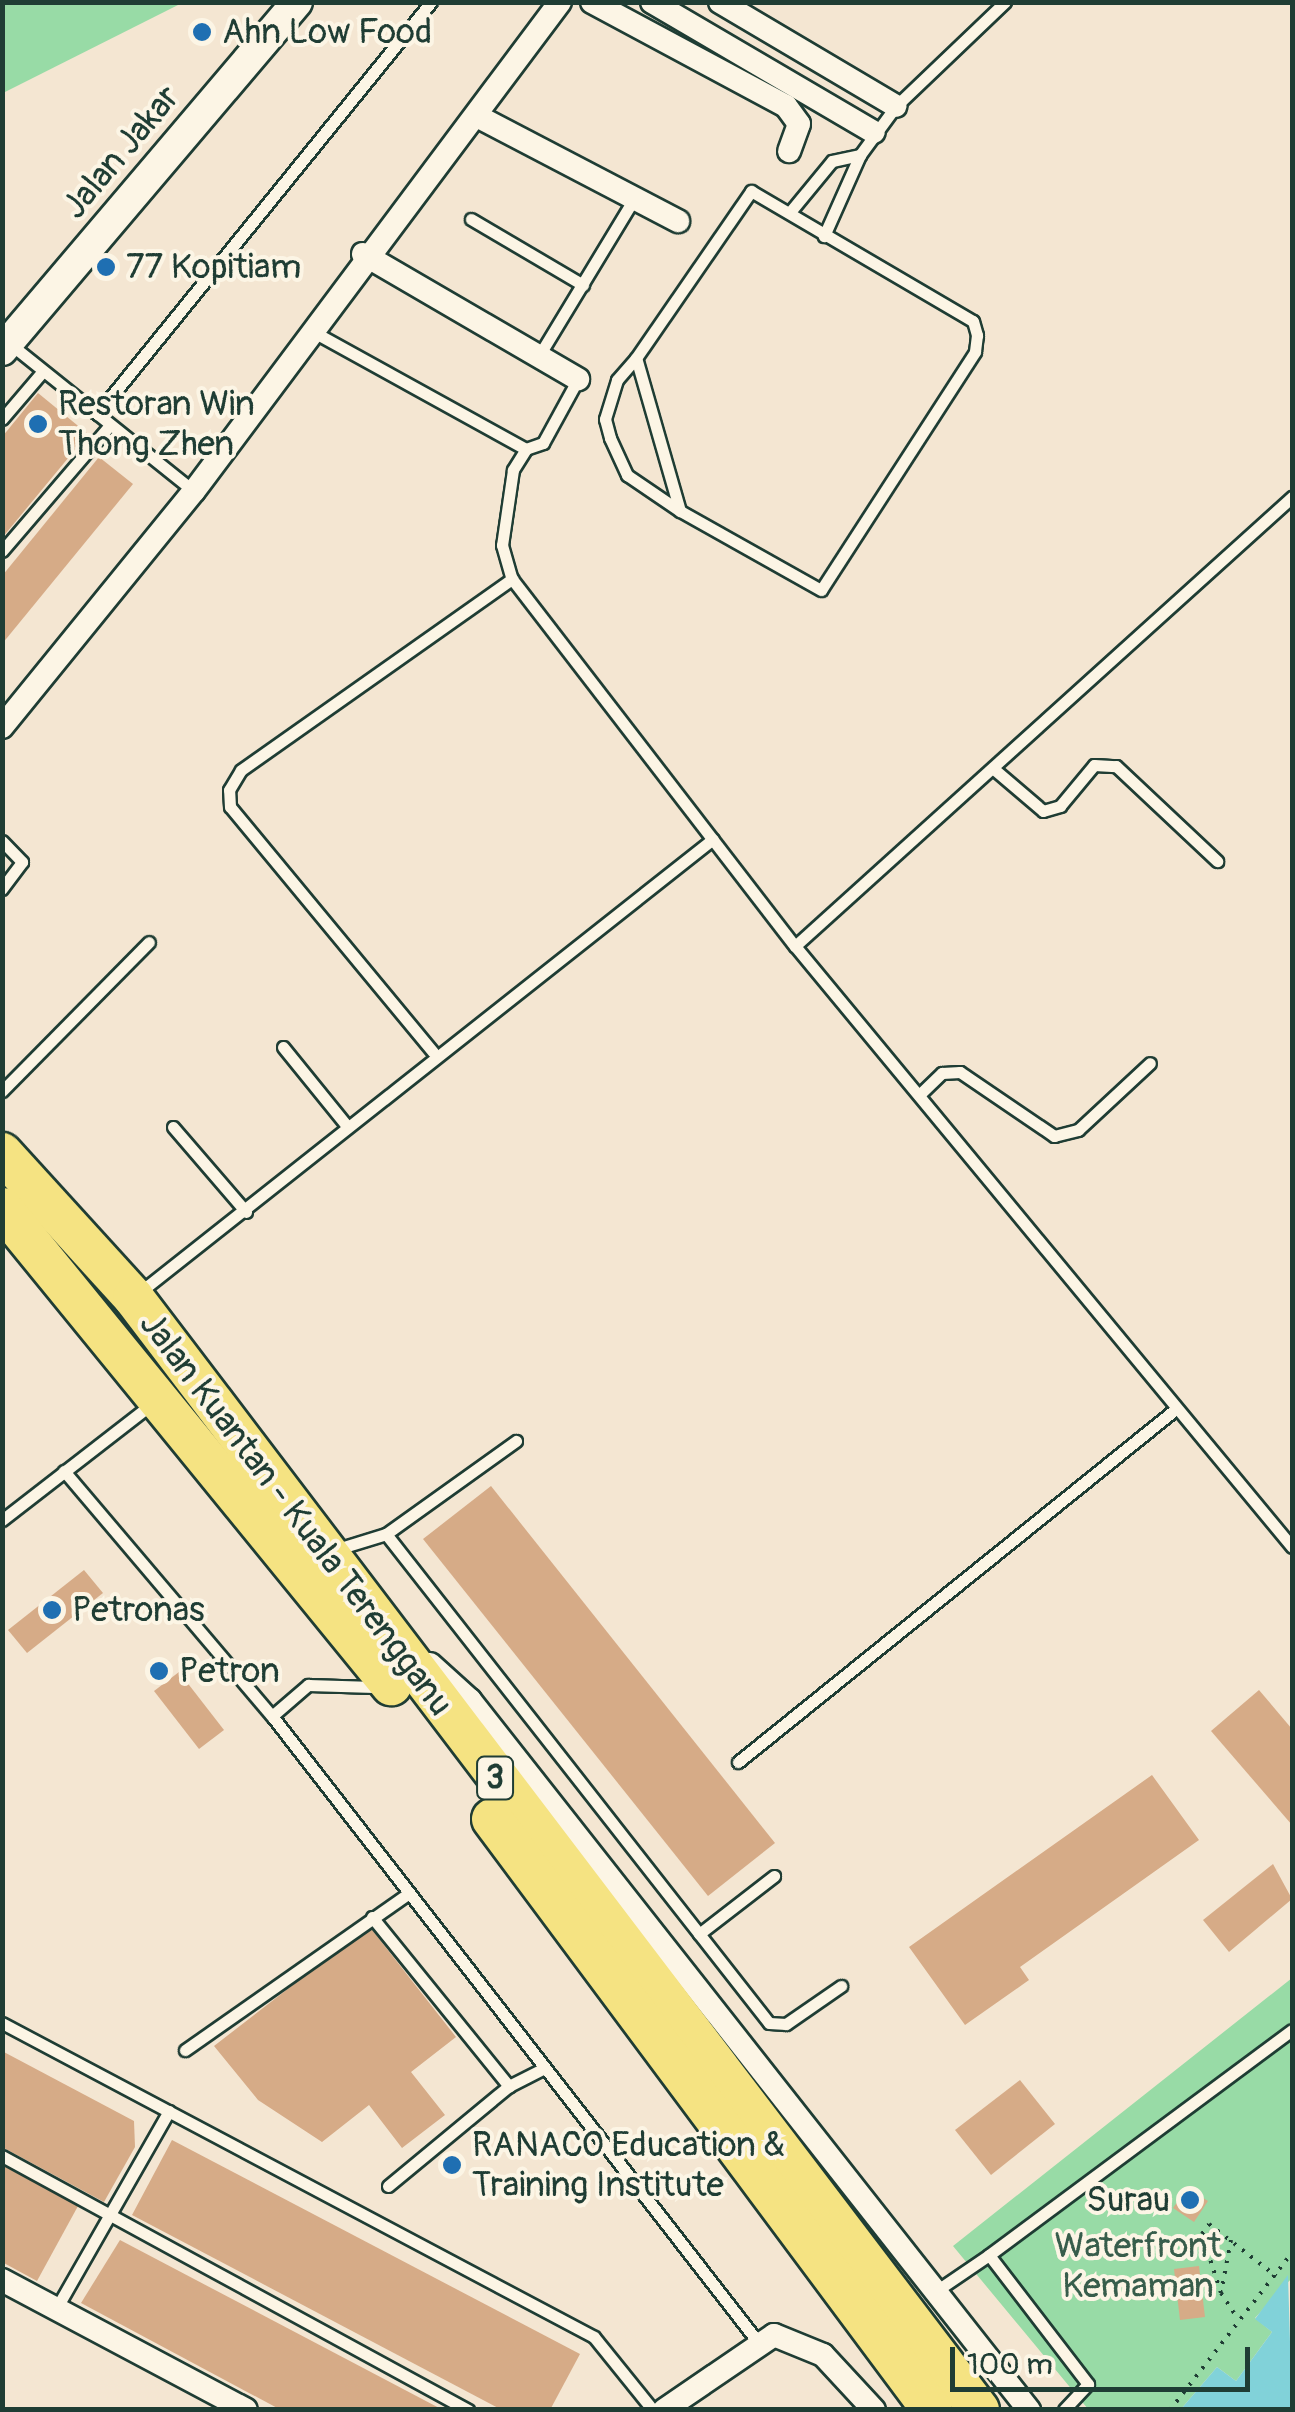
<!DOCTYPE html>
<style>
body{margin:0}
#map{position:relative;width:1295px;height:2412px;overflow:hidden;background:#f4e6d2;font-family:Pangolin,sans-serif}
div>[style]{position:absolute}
.green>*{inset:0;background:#98dba6}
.water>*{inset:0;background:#81d2d9}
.building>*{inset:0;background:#d6ab87}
.path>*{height:4px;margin-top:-2px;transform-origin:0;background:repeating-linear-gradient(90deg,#1f3d34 0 2.5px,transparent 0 10.5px)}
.roads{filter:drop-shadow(2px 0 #1f3d34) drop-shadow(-2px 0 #1f3d34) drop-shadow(0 2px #1f3d34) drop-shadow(0 -2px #1f3d34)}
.lane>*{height:11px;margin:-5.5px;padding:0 5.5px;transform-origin:5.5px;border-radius:5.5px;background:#fcf5e5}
.street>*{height:22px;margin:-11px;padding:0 11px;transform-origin:11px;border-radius:11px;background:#fcf5e5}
.secondary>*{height:30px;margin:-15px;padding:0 15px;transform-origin:15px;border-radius:15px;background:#fcf5e5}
.highway>*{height:40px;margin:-20px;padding:0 20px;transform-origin:20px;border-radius:20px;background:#f5e382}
.dots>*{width:28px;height:28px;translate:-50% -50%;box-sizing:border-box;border:5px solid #fcf5e5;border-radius:50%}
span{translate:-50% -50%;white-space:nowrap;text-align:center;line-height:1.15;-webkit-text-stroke:8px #fcf5e5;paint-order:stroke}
.shield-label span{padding:2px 8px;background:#fcf5e5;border:2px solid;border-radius:8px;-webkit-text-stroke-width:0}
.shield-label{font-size:32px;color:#1f3d34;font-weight:700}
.poi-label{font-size:35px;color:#1f3d34}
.left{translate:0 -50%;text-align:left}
.right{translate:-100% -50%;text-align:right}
.street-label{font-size:35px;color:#1f3d34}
.park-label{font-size:35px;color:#375d4b}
.frame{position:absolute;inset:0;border:5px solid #1f3d34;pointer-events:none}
.scale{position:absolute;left:950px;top:2347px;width:300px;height:45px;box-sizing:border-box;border:5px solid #1f3d34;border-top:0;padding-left:12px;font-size:30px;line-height:35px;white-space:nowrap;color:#1f3d34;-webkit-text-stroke:8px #fcf5e5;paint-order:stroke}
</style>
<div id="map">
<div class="green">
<div style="clip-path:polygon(3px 2px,182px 2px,182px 3px,3px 93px)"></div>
<div style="clip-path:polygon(1292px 1978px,1292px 2278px,1255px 2318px,1272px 2332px,1236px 2381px,1217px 2367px,1181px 2409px,1088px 2409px,953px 2246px)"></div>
</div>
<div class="water">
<div style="clip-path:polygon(1288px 2275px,1292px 2409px,1181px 2409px,1217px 2367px,1236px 2381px,1272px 2332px,1255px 2319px)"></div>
</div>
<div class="building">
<div style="clip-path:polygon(38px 393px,88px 434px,2px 538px,2px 437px)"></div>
<div style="clip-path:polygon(99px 457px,133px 484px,2px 644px,2px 576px)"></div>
<div style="clip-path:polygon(491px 1486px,775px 1843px,708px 1896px,423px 1539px)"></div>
<div style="clip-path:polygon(84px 1570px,103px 1593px,27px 1653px,8px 1630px)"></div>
<div style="clip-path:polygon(179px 1672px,224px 1730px,199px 1749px,154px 1691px)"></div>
<div style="clip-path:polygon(1259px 1690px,1292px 1729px,1292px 1825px,1211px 1731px)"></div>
<div style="clip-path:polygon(1152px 1775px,1199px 1840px,1020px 1967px,1029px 1980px,965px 2025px,909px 1947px)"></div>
<div style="clip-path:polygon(1273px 1864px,1292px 1899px,1229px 1952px,1203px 1920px)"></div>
<div style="clip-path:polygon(369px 1926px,456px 2037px,411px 2072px,445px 2115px,402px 2148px,369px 2105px,322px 2142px,258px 2100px,214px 2046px)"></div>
<div style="clip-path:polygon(2px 2051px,134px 2121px,135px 2147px,104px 2202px,2px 2147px)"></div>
<div style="clip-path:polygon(1020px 2080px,1055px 2124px,991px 2175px,955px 2130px)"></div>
<div style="clip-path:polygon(172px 2140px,580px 2354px,550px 2410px,502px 2410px,132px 2215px)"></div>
<div style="clip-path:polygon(2px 2165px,78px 2206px,37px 2281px,2px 2262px)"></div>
<div style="clip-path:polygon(1187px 2188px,1208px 2201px,1194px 2222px,1173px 2208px)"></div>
<div style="clip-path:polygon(120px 2240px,443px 2410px,281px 2410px,81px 2303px)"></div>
<div style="clip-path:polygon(1199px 2266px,1205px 2317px,1180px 2320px,1174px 2269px)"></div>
</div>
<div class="path">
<div style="left:1231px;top:2240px;width:54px;rotate:100.7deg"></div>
<div style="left:1221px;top:2293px;width:31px;rotate:57deg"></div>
<div style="left:1221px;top:2293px;width:62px;rotate:-107.9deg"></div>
<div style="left:1202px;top:2234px;width:12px;rotate:-55deg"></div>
<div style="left:1209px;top:2224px;width:85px;rotate:37.8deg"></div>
<div style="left:1170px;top:2410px;width:199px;rotate:-52.2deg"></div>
</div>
<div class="roads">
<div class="lane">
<div style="left:860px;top:155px;width:61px;rotate:-53.7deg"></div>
<div style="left:896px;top:106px;width:151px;rotate:-43.7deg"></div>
<div style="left:751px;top:191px;width:257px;rotate:30.4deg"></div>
<div style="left:973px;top:321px;width:15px;rotate:74deg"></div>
<div style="left:977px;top:335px;width:17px;rotate:97deg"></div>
<div style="left:975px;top:352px;width:283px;rotate:122.9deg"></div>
<div style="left:821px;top:590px;width:162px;rotate:-150.7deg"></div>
<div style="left:680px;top:511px;width:159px;rotate:-106deg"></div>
<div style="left:636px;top:358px;width:203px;rotate:-55.4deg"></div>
<div style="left:790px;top:212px;width:66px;rotate:-50.5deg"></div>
<div style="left:832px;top:161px;width:29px;rotate:-12deg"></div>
<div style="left:860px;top:155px;width:89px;rotate:114deg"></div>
<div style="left:471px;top:219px;width:130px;rotate:30.5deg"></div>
<div style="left:312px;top:331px;width:244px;rotate:28.9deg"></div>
<div style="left:9px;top:343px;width:237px;rotate:38.7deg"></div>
<div style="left:540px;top:354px;width:184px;rotate:-58.8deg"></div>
<div style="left:636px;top:358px;width:29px;rotate:131deg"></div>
<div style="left:617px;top:380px;width:41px;rotate:107.1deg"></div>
<div style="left:605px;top:419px;width:20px;rotate:75deg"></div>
<div style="left:610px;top:438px;width:41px;rotate:65.3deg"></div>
<div style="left:627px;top:475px;width:64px;rotate:34.2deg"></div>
<div style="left:578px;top:379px;width:73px;rotate:118.7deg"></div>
<div style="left:543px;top:443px;width:18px;rotate:161deg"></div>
<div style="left:526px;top:449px;width:25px;rotate:122deg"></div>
<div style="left:513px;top:470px;width:76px;rotate:98.3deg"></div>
<div style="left:502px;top:545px;width:35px;rotate:74deg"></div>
<div style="left:512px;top:579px;width:463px;rotate:52.4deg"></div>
<div style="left:795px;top:946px;width:780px;rotate:50.41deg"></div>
<div style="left:97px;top:414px;width:530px;rotate:-50.97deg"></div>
<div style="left:2px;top:419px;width:63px;rotate:-49.5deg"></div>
<div style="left:2px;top:551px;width:166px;rotate:-49.4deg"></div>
<div style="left:995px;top:770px;width:63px;rotate:40.5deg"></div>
<div style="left:1043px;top:811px;width:18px;rotate:-16deg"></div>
<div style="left:1060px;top:806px;width:53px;rotate:-50.3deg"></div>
<div style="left:1094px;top:765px;width:22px;rotate:3deg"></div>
<div style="left:1116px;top:766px;width:139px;rotate:43.2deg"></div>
<div style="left:2px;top:841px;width:29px;rotate:46deg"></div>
<div style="left:22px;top:862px;width:34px;rotate:127deg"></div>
<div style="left:795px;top:946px;width:670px;rotate:-42.1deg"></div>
<div style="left:283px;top:1047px;width:102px;rotate:51deg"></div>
<div style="left:433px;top:1052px;width:318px;rotate:-129.6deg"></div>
<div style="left:230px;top:807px;width:17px;rotate:-93deg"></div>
<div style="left:229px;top:790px;width:23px;rotate:-59deg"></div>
<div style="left:241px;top:770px;width:332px;rotate:-35.2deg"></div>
<div style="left:2px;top:1091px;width:209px;rotate:-45.4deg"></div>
<div style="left:919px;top:1095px;width:32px;rotate:-44deg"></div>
<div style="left:942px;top:1073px;width:18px;rotate:-3deg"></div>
<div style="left:960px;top:1072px;width:114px;rotate:34.2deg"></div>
<div style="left:1054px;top:1136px;width:25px;rotate:-14deg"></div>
<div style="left:1078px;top:1130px;width:98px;rotate:-42.9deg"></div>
<div style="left:173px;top:1127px;width:112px;rotate:49.3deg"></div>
<div style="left:140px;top:1292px;width:730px;rotate:-38.33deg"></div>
<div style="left:64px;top:1471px;width:321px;rotate:49.7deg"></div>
<div style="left:272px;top:1716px;width:793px;rotate:52.18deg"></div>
<div style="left:2px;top:1520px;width:191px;rotate:-37.8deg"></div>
<div style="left:386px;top:1534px;width:160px;rotate:-35.6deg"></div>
<div style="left:334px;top:1550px;width:54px;rotate:-17.1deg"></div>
<div style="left:386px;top:1534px;width:621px;rotate:51.93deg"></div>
<div style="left:769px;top:2023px;width:17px;rotate:3deg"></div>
<div style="left:786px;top:2024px;width:67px;rotate:-34.6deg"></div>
<div style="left:272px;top:1716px;width:48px;rotate:-40.7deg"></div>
<div style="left:308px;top:1685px;width:66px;rotate:1.7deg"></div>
<div style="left:738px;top:1762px;width:558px;rotate:-38.88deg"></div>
<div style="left:372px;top:1917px;width:218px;rotate:51deg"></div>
<div style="left:509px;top:2086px;width:39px;rotate:-27deg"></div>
<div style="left:699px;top:1934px;width:95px;rotate:-37.7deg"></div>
<div style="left:2px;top:2023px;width:670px;rotate:27.94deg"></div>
<div style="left:594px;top:2337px;width:94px;rotate:51.1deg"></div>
<div style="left:185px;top:2050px;width:272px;rotate:-35deg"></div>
<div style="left:2px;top:2156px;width:531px;rotate:28.59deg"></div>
<div style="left:388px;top:2186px;width:157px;rotate:-39.6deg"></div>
<div style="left:989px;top:2255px;width:377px;rotate:-36.6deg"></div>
<div style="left:939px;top:2289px;width:60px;rotate:-34.2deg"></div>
<div style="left:989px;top:2255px;width:163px;rotate:52.5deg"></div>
<div style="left:1088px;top:2384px;width:35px;rotate:133deg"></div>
<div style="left:56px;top:2309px;width:228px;rotate:-60.3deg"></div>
</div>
<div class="street">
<div style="left:592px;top:2px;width:220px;rotate:28.2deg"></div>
<div style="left:786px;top:106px;width:22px;rotate:54deg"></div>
<div style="left:799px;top:124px;width:29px;rotate:110deg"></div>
<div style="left:652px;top:2px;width:257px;rotate:30.4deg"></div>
<div style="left:720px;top:2px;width:204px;rotate:30.6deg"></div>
<div style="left:477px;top:116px;width:227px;rotate:27.6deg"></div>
<div style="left:363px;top:254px;width:249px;rotate:30.2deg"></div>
<div style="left:2px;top:727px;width:304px;rotate:-50.9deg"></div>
<div style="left:194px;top:491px;width:611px;rotate:-53.19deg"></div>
<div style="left:430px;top:1664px;width:54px;rotate:42deg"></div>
<div style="left:470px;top:1700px;width:904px;rotate:51.79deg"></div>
<div style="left:2px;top:2280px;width:276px;rotate:28deg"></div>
<div style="left:664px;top:2410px;width:133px;rotate:-34.3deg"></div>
<div style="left:774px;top:2335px;width:53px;rotate:22.2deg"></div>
<div style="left:823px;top:2355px;width:75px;rotate:47.2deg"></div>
</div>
<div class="secondary">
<div style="left:2px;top:350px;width:456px;rotate:-49.7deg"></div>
</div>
<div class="highway">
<div style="left:2px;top:1153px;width:195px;rotate:47.7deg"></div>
<div style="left:133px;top:1297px;width:1398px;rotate:52.76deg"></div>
<div style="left:2px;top:1208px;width:616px;rotate:50.8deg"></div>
<div style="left:492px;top:1819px;width:737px;rotate:53.33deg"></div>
</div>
</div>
<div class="dots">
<div style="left:202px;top:32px;background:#1f6fb2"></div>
<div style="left:106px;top:267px;background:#1f6fb2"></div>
<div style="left:38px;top:424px;background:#1f6fb2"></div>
<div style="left:52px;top:1610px;background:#1f6fb2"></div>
<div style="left:159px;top:1671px;background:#1f6fb2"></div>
<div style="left:452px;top:2165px;background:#1f6fb2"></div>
<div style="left:1190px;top:2200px;background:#1f6fb2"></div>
</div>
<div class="shield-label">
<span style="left:495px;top:1778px">3</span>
</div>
<div class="poi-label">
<span class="left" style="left:222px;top:32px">Ahn Low Food</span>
<span class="left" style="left:126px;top:267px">77 Kopitiam</span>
<span class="left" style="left:58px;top:424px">Restoran Win<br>Thong Zhen</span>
<span class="left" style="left:72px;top:1610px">Petronas</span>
<span class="left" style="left:179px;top:1671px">Petron</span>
<span class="left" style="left:472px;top:2165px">RANACO Education &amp;<br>Training Institute</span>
<span class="right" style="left:1170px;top:2200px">Surau</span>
</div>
<div class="street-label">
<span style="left:121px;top:152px;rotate:-50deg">Jalan Jakar</span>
<span style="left:296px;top:1514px;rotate:53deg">Jalan Kuantan - Kuala Terengganu</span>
</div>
<div class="park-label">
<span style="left:1138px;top:2266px">Waterfront<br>Kemaman</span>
</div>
<div class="frame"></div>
<div class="scale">100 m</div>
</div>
